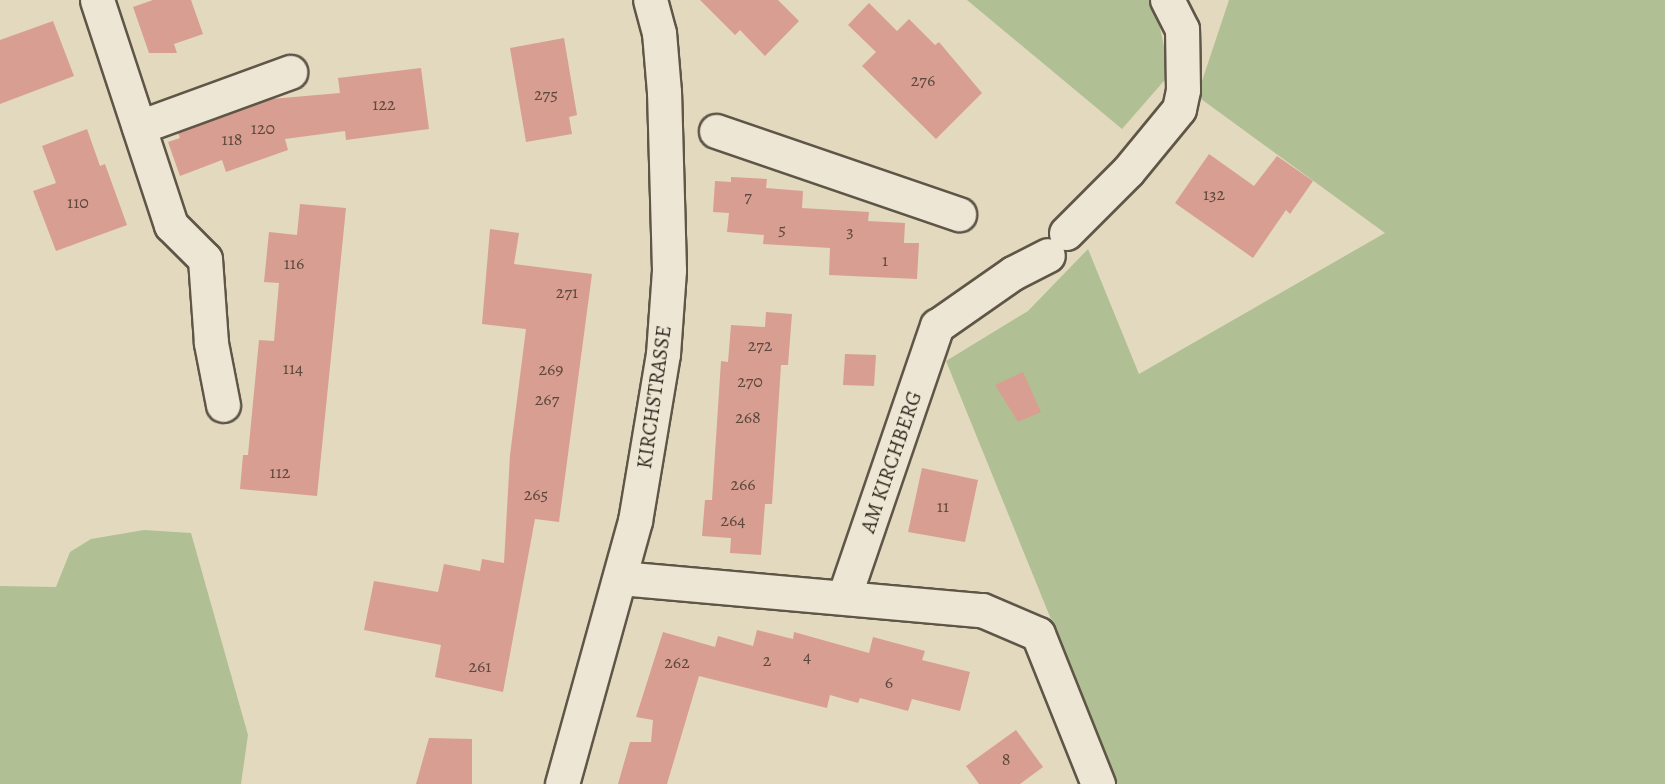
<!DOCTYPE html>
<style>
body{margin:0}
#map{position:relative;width:1665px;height:784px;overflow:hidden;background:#e3d9be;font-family:Alegreya,serif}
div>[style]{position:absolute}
.green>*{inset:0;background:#b0c094}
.building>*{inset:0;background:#d89e92}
.roads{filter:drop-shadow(2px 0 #5f5647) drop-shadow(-2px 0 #5f5647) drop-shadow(0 2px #5f5647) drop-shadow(0 -2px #5f5647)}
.minor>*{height:33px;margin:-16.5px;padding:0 16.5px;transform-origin:16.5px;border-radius:16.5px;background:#ede6d5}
span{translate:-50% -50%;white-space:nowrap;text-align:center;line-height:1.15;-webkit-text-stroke:5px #ede6d5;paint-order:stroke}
.number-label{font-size:18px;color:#5c483c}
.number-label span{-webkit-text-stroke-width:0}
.street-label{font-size:21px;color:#332b1f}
</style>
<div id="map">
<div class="green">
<div style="clip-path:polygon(967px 0,1154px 0,1170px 74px,1122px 129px)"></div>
<div style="clip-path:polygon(1229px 0,1665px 0,1665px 784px,1118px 784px,946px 361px,1028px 311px,1088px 249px,1139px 374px,1385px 233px,1197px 96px)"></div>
<div style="clip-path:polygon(144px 530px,191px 533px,248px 735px,241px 784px,0 784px,0 586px,56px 587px,70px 552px,91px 539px)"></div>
</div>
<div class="building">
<div style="clip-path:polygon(153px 0,191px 0,203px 34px,174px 44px,177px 53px,149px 53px,133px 7px)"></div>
<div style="clip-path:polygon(700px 0,778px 0,799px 21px,765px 56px,740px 30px,735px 35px)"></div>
<div style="clip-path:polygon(869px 3px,897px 31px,909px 19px,935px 45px,939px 42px,982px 93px,936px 139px,862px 66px,876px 52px,848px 25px)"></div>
<div style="clip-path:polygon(53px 21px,74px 76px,0 104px,0 40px)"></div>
<div style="clip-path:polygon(564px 38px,577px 115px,569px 117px,572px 134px,526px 142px,510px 48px)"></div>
<div style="clip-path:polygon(421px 68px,429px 129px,346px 140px,345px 131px,285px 139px,288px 150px,226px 172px,222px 160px,180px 176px,168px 142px,180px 138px,178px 133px,271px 99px,340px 93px,338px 78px)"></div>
<div style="clip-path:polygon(87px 129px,100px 166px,105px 164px,127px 225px,56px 251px,33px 191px,56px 183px,42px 146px)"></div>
<div style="clip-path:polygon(1209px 154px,1254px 186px,1277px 156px,1313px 181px,1290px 214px,1286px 210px,1253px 258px,1175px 203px)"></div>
<div style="clip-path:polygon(731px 177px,767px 179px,766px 188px,803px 191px,802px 208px,869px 212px,868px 221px,905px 223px,904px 243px,919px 243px,917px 279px,829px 275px,830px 248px,763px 244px,764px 235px,727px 232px,729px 213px,713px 212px,715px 181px,731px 182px)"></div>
<div style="clip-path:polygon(300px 204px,346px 208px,317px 496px,240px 489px,243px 455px,248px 455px,259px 340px,274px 341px,279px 283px,264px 282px,269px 232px,297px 235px)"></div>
<div style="clip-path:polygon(490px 229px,519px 233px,514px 264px,592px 274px,559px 522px,535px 519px,503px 692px,435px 677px,441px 645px,364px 630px,374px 581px,438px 592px,444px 564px,480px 571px,482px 559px,504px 563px,510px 455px,526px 329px,482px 324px)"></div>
<div style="clip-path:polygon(766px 312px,792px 314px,788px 365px,781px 365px,772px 504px,765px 504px,761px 555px,730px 553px,731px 538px,702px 536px,705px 500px,712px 500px,721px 361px,728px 362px,731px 325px,765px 327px)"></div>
<div style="clip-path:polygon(845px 354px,876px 355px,874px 386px,843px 385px)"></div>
<div style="clip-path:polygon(1023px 372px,1041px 412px,1018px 422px,995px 385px)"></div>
<div style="clip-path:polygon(922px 468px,978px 480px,965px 542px,908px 532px)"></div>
<div style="clip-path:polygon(757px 630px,793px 639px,794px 632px,869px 653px,873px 637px,925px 651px,922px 660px,970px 672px,960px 711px,912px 699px,908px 711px,860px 698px,858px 703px,830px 695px,827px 708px,699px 676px,667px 784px,618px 784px,630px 742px,651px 742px,653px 720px,636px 717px,663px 632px,715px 647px,718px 636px,753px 646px)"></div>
<div style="clip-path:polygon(1016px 730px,1043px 767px,1020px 784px,979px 784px,966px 766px)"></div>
<div style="clip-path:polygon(429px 738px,472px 739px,472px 784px,416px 784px)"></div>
</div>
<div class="roads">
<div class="minor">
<div style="left:97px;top:0;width:237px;rotate:71.8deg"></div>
<div style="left:171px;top:225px;width:48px;rotate:45deg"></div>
<div style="left:205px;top:259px;width:84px;rotate:85.9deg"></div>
<div style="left:211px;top:343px;width:63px;rotate:79deg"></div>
<div style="left:139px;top:127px;width:161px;rotate:-20deg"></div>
<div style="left:716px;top:131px;width:257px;rotate:18.9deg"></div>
<div style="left:1066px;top:233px;width:88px;rotate:-45deg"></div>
<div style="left:1128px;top:171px;width:80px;rotate:-50.6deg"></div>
<div style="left:1179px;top:109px;width:19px;rotate:-78deg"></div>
<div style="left:1183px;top:90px;width:61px;rotate:-90.9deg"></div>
<div style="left:1182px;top:29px;width:33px;rotate:-117deg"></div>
<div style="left:620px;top:578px;width:363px;rotate:5.1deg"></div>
<div style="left:982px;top:610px;width:61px;rotate:23.2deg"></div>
<div style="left:1038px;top:634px;width:162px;rotate:68.2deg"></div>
<div style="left:844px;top:597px;width:287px;rotate:-71.1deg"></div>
<div style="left:937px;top:326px;width:93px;rotate:-34.9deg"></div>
<div style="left:1013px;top:273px;width:39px;rotate:-27deg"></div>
<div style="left:562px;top:784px;width:273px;rotate:-74.5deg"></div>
<div style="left:635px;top:521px;width:169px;rotate:-80.5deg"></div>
<div style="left:663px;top:354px;width:84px;rotate:-85.9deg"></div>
<div style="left:669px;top:270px;width:178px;rotate:-91.6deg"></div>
<div style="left:664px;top:92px;width:59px;rotate:-94.8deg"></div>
<div style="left:659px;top:33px;width:34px;rotate:-105deg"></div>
</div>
</div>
<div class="number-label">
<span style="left:923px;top:80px">276</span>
<span style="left:546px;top:94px">275</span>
<span style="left:384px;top:104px">122</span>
<span style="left:263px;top:128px">120</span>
<span style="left:232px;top:139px">118</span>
<span style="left:1214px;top:194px">132</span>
<span style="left:748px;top:196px">7</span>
<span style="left:78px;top:202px">110</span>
<span style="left:782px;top:229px">5</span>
<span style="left:850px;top:231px">3</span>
<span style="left:885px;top:260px">1</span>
<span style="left:294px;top:263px">116</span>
<span style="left:567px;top:292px">271</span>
<span style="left:760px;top:345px">272</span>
<span style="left:293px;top:368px">114</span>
<span style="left:551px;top:369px">269</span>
<span style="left:750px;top:381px">270</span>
<span style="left:547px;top:399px">267</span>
<span style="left:748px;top:417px">268</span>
<span style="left:280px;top:472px">112</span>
<span style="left:743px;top:484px">266</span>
<span style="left:536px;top:494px">265</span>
<span style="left:943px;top:506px">11</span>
<span style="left:733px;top:520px">264</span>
<span style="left:807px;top:656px">4</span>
<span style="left:767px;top:660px">2</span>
<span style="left:677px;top:662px">262</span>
<span style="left:480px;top:666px">261</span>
<span style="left:889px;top:682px">6</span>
<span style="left:1006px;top:759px">8</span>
</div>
<div class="street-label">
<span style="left:654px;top:397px;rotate:-82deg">KIRCHSTRASSE</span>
<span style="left:891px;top:462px;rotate:-71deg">AM KIRCHBERG</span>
</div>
</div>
